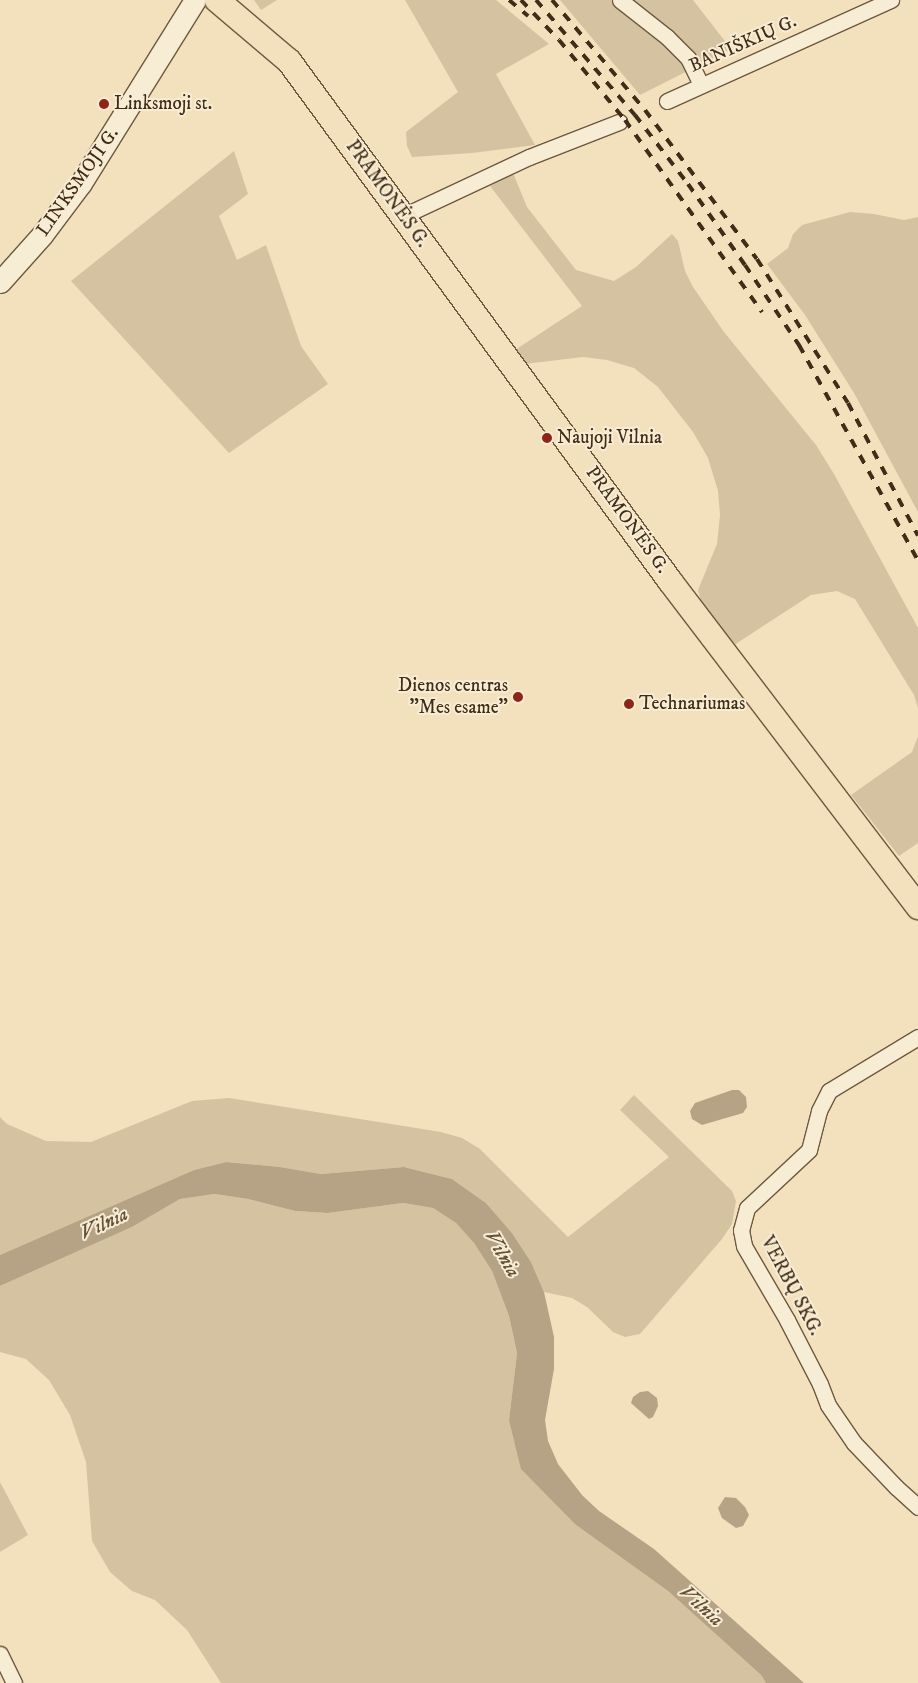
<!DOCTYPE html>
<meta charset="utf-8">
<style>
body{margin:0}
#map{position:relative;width:918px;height:1683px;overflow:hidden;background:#f3e1bd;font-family:"IM FELL DW Pica",serif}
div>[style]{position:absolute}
.green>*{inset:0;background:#d5c2a1}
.water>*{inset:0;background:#b6a385}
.roads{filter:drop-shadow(1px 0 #6d5940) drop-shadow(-1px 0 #6d5940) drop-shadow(0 1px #6d5940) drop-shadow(0 -1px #6d5940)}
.minor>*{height:15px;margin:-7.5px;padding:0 7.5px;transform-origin:7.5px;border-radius:7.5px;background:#f7ecd4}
.secondary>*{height:21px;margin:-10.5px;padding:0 10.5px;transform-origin:10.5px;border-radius:10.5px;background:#f7ecd4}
.primary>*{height:24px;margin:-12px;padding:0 12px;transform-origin:12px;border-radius:12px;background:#f3e1bd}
.rail>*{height:4px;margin-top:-2px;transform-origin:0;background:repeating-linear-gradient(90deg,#402c17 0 9px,transparent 0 18px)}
.dots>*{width:14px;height:14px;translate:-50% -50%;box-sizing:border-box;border:2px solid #f7ecd4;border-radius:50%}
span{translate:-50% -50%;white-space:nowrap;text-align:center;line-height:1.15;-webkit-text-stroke:4px #f7ecd4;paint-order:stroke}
.street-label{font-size:19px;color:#402c17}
.poi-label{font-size:19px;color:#402c17}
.left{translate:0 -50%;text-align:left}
.right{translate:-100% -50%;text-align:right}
.water-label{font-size:20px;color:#635038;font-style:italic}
</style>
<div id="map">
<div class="green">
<div style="clip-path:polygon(254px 0,277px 0,261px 10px)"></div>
<div style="clip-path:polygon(405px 0,496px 0,549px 44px,496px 74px,535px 145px,472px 153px,412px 157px,407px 146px,406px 132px,458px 92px)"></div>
<div style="clip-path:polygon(560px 0,693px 0,731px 49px,640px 95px)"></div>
<div style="clip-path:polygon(234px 151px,248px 194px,219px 216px,237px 260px,266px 245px,301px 346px,328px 384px,229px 453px,71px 281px)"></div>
<div style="clip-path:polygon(513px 173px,527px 207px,576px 270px,614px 281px,636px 267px,672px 234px,678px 241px,685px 271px,693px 287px,724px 332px,816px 445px,834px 474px,918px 628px,918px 708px,914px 695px,855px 599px,837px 591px,811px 595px,734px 645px,701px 601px,698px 590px,717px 544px,720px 515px,718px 491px,708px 458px,693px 432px,658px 387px,634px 368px,607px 360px,583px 357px,525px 364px,515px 350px,582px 306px,490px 186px)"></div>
<div style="clip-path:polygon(850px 212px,874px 214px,904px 220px,918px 217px,918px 512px,854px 393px,805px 315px,767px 264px,788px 248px,793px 234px,802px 225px)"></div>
<div style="clip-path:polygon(918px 736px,918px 843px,899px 856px,851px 795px,912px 752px)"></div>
<div style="clip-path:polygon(634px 1095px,732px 1191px,736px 1201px,732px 1224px,722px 1239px,640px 1334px,625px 1337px,613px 1332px,587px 1307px,572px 1298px,544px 1292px,531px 1262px,512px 1233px,486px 1203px,452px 1179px,404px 1167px,321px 1174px,280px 1167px,226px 1162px,194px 1170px,0 1255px,0 1117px,7px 1124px,46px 1141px,91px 1142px,192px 1101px,229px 1098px,441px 1132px,462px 1138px,480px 1149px,568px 1237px,669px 1157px,620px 1110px)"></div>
<div style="clip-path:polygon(215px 1194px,248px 1199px,295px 1211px,328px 1213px,403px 1203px,433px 1208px,456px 1223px,474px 1243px,492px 1271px,509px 1316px,517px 1353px,509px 1420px,576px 1525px,668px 1591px,761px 1675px,766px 1683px,221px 1683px,187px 1630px,155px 1600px,132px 1591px,110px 1572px,92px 1541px,86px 1462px,70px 1415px,49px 1380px,26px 1359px,0 1352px,0 1286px,132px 1227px,180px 1199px)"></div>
<div style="clip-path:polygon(0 1482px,28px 1535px,0 1552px)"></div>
</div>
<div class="water">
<div style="clip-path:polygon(732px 1090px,739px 1090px,746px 1097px,747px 1107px,743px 1113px,702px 1125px,692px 1119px,690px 1111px,695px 1103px)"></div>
<div style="clip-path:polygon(226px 1162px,280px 1167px,321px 1174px,404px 1167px,452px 1179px,486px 1203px,512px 1233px,531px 1262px,544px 1292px,554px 1337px,554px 1369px,545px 1420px,548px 1441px,558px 1464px,582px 1495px,599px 1511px,654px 1549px,804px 1683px,766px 1683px,761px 1675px,668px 1591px,576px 1525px,521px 1469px,509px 1420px,517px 1353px,509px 1316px,492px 1271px,474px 1243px,456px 1223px,433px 1208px,403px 1203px,328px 1213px,295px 1211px,248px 1199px,215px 1194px,180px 1199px,132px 1227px,0 1286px,0 1255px,194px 1170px)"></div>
<div style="clip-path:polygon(648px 1391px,657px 1398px,658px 1406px,653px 1417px,649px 1419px,631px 1403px,633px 1397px,640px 1392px)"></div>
<div style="clip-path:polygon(725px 1497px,736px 1498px,745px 1507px,749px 1515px,743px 1526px,736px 1528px,722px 1518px,718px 1508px)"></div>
</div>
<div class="roads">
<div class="minor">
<div style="left:620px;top:0;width:60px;rotate:38.2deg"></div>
<div style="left:667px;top:37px;width:30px;rotate:45deg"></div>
<div style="left:688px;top:58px;width:30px;rotate:64deg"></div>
<div style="left:667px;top:101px;width:246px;rotate:-24.3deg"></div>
<div style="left:403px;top:216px;width:139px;rotate:-25.1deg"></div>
<div style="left:529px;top:157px;width:97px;rotate:-21.3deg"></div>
<div style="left:918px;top:1037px;width:104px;rotate:148.8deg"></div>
<div style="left:829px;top:1091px;width:22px;rotate:117deg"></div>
<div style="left:819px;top:1111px;width:40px;rotate:104.4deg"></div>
<div style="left:809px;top:1150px;width:85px;rotate:136.9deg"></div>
<div style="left:747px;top:1208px;width:23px;rotate:105deg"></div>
<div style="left:741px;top:1230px;width:16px;rotate:79deg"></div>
<div style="left:744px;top:1246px;width:86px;rotate:59.8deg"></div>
<div style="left:787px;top:1320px;width:72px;rotate:62.7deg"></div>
<div style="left:820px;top:1384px;width:22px;rotate:69deg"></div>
<div style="left:828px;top:1405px;width:46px;rotate:55.6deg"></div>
<div style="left:854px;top:1443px;width:61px;rotate:46.3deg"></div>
<div style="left:896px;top:1487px;width:30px;rotate:42deg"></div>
<div style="left:0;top:1654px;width:32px;rotate:64deg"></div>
</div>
<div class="secondary">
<div style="left:0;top:282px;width:63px;rotate:-48.2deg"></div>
<div style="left:42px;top:235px;width:65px;rotate:-53.1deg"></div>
<div style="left:81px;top:183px;width:216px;rotate:-58.1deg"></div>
</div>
<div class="primary">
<div style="left:217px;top:0;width:94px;rotate:40.3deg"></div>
<div style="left:289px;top:61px;width:645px;rotate:53.77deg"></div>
<div style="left:670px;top:581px;width:410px;rotate:52.7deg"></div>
</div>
</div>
<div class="rail">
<div style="left:509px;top:0;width:25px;rotate:40deg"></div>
<div style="left:521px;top:0;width:55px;rotate:46.5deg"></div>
<div style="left:559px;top:40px;width:104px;rotate:50.5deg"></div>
<div style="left:625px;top:120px;width:236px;rotate:54.5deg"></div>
<div style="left:536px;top:0;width:152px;rotate:49.3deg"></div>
<div style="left:635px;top:115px;width:87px;rotate:52.5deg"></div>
<div style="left:688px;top:184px;width:99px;rotate:54.9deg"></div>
<div style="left:745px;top:265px;width:97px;rotate:56deg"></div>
<div style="left:799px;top:345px;width:247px;rotate:61.1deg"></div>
<div style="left:552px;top:0;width:144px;rotate:49.8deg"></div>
<div style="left:645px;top:110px;width:186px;rotate:53.1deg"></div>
<div style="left:757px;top:259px;width:170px;rotate:57.7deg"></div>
<div style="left:848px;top:403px;width:150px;rotate:62.2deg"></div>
</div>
<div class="dots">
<div style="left:104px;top:104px;background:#8f2418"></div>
<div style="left:547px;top:438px;background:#8f2418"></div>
<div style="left:518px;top:697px;background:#8f2418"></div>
<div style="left:629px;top:704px;background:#8f2418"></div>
</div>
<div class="street-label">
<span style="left:743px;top:44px;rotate:-24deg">BANIŠKIŲ G.</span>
<span style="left:78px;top:182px;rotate:-55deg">LINKSMOJI G.</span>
<span style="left:387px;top:194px;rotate:54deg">PRAMONĖS G.</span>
<span style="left:627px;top:520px;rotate:54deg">PRAMONĖS G.</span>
<span style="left:791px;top:1286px;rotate:62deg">VERBŲ SKG.</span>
</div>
<div class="poi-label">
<span class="left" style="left:114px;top:104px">Linksmoji st.</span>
<span class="left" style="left:557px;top:438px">Naujoji Vilnia</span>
<span class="right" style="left:508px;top:697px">Dienos centras<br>"Mes esame"</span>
<span class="left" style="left:639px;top:704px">Technariumas</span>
</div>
<div class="water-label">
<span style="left:104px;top:1224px;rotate:-25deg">Vilnia</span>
<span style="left:502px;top:1254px;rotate:60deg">Vilnia</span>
<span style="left:701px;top:1606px;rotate:42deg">Vilnia</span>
</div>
</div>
